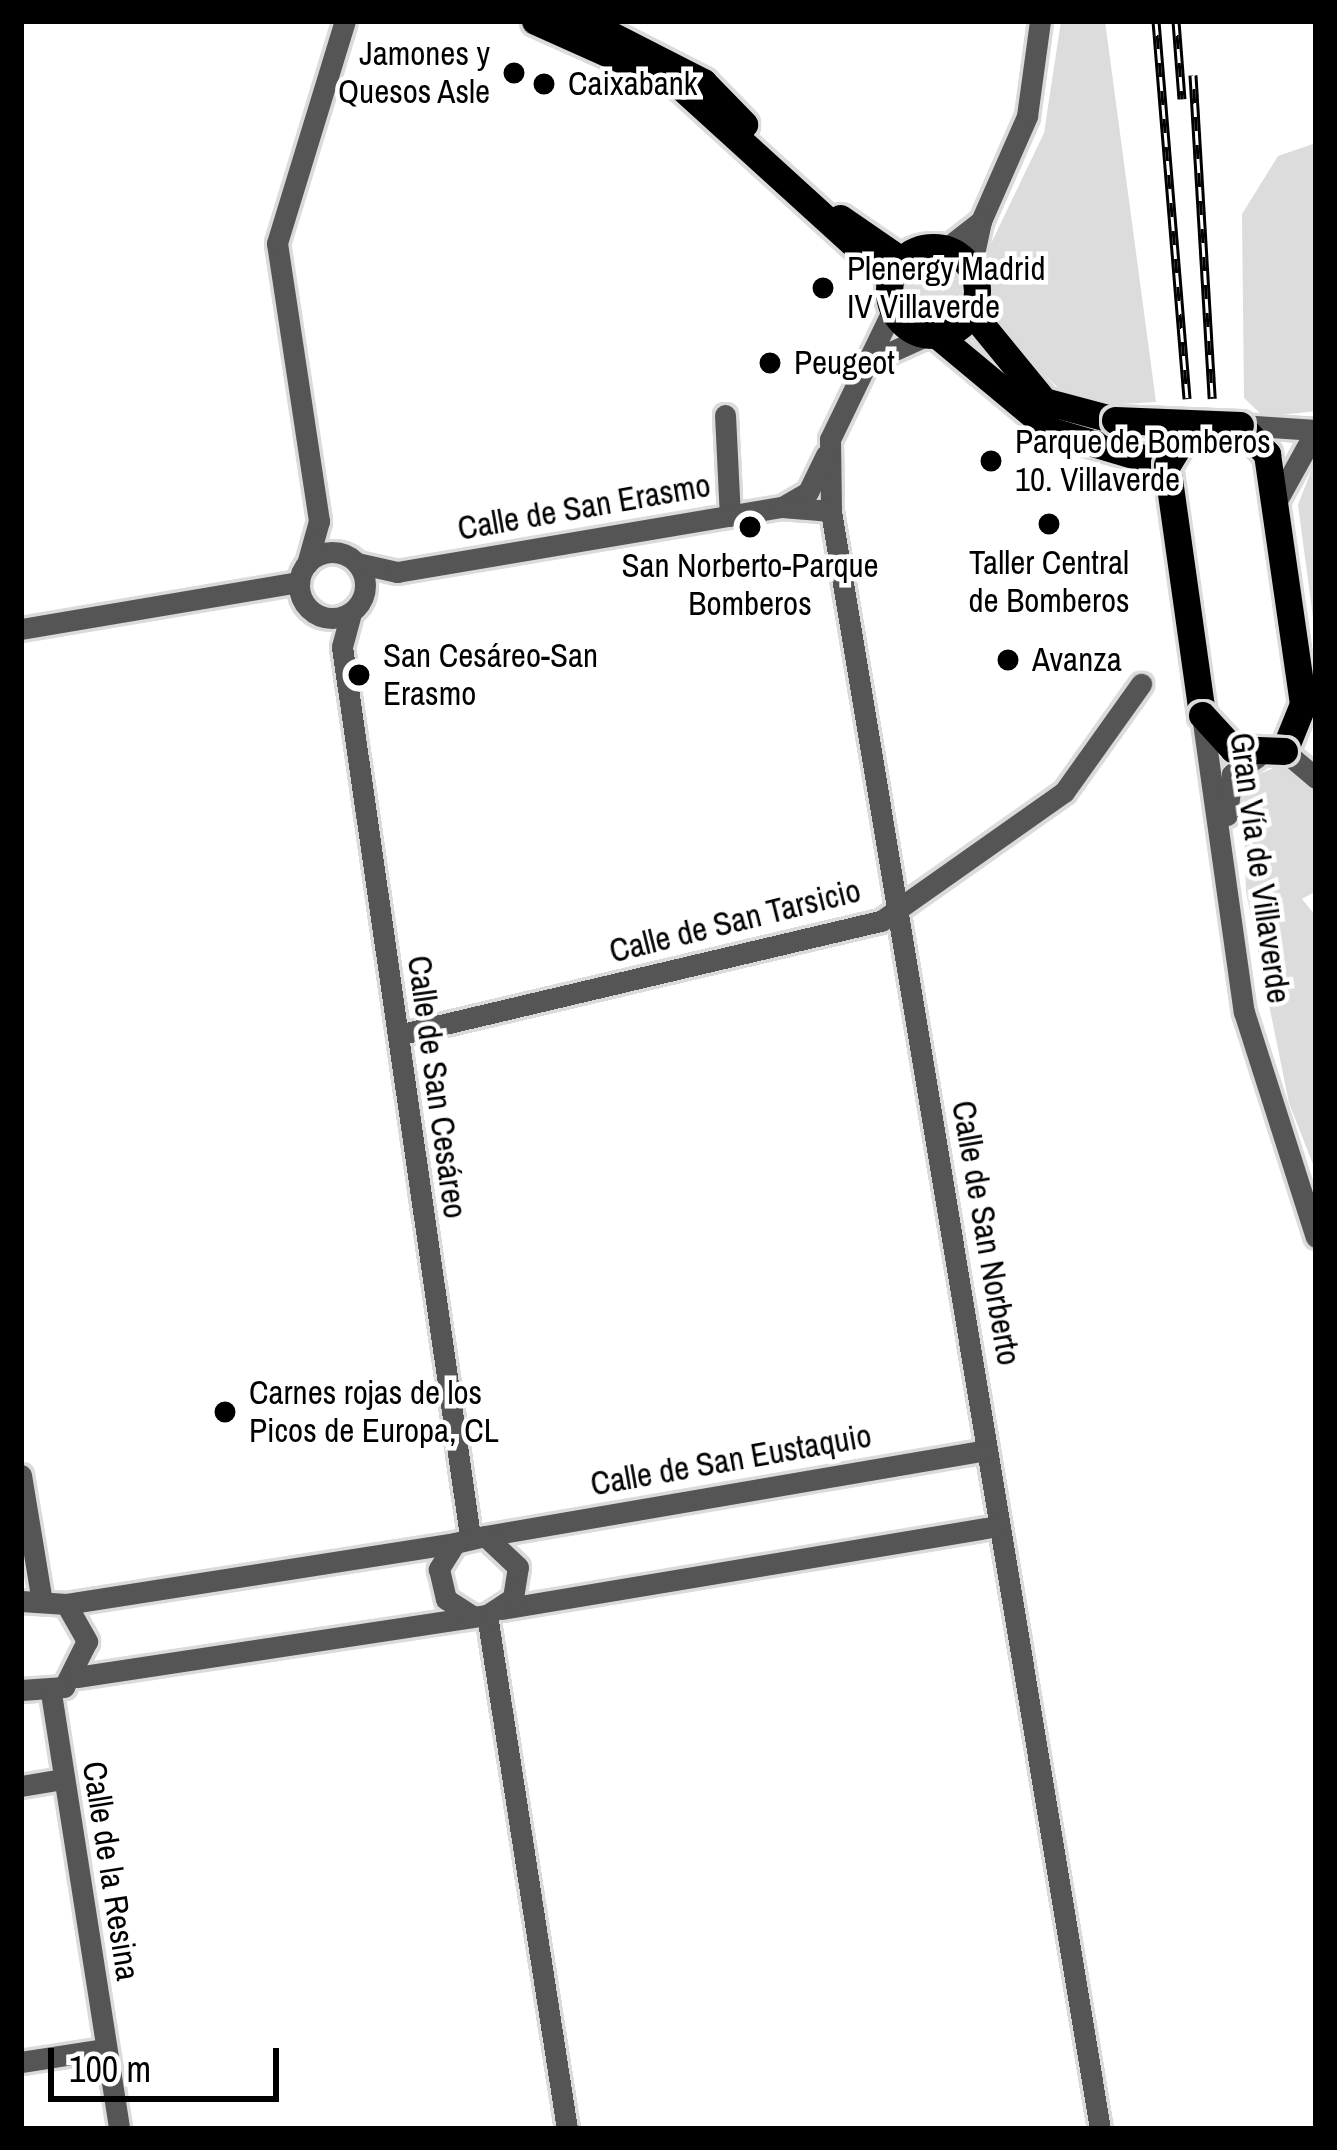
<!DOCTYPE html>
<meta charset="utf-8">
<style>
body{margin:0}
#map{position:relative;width:1337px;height:2150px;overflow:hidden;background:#fff;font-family:"Archivo Narrow",sans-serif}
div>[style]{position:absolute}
.green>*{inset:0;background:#dcdcdc}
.round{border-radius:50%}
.roads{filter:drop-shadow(3px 0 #dbdbdb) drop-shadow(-3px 0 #dbdbdb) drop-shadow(0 3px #dbdbdb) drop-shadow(0 -3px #dbdbdb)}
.minor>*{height:21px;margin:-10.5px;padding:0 10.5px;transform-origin:10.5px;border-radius:10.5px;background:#555}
.minor>.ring{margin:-10.5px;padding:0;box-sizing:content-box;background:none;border:21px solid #555;border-radius:50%}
.major>*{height:27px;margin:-13.5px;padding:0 13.5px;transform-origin:13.5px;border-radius:13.5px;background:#000}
.major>.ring{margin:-13.5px;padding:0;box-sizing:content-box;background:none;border:27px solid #000;border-radius:50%}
.rail>*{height:9px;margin-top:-4.5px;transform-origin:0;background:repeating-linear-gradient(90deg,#fff 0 14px,#000 0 28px);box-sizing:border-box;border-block:3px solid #000}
.bridges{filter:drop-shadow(3px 0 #dbdbdb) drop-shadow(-3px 0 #dbdbdb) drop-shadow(0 3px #dbdbdb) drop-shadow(0 -3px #dbdbdb)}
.minor-bridge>*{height:21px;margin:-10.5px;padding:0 10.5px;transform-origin:10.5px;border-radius:10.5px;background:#555}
.major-bridge>*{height:27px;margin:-13.5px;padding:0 13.5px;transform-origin:13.5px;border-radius:13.5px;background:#000}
.dots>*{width:33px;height:33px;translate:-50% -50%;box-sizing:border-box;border:6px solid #fff;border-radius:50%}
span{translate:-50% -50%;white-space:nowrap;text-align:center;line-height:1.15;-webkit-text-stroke:9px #fff;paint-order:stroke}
.poi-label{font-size:33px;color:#000}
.right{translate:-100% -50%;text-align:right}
.left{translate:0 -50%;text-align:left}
.street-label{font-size:33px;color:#000}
.frame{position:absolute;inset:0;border:24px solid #000;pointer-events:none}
.scale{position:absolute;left:48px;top:2048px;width:231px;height:54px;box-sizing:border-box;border:6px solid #000;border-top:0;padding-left:15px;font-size:36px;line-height:42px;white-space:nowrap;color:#000;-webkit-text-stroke:9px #fff;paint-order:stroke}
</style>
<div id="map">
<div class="green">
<div style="clip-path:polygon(1061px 21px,1105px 21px,1156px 402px,1105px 405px,1061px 391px,994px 322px,986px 254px,1044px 133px)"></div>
<div style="clip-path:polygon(1316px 143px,1316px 411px,1264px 417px,1244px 398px,1242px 214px,1278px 156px)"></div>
<div class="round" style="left:896px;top:257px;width:70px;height:70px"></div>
<div style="clip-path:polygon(1316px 458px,1316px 640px,1298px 505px)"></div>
<div style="clip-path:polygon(1285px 763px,1316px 780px,1316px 891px,1302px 899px,1316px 916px,1316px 1172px,1289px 1103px,1246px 892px,1243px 781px)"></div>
</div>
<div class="roads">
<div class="minor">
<div style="left:981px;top:221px;width:115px;rotate:-66.3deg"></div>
<div style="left:1027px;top:116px;width:96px;rotate:-82.2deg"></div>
<div style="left:945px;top:249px;width:46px;rotate:-37.9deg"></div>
<div style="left:981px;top:221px;width:48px;rotate:102deg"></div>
<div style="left:892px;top:311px;width:142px;rotate:115.8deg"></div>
<div style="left:830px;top:439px;width:72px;rotate:89.2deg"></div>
<div style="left:831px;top:511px;width:1640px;rotate:80.56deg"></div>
<div style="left:875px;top:359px;width:56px;rotate:-24.3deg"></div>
<div style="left:725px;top:415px;width:101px;rotate:87.2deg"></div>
<div style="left:1240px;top:425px;width:76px;rotate:3.8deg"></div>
<div style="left:1275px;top:504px;width:85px;rotate:-61deg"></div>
<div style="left:782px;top:507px;width:30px;rotate:-30deg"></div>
<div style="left:808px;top:492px;width:41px;rotate:-64.1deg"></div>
<div class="ring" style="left:299px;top:552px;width:45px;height:45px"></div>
<div style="left:357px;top:563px;width:41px;rotate:12.7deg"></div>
<div style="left:397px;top:572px;width:390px;rotate:-9.6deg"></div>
<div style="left:782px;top:507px;width:49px;rotate:4.7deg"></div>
<div style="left:307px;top:564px;width:45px;rotate:-74.4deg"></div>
<div style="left:319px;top:521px;width:281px;rotate:-98.6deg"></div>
<div style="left:277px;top:243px;width:232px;rotate:-73deg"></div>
<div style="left:351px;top:613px;width:35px;rotate:105deg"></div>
<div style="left:342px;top:647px;width:898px;rotate:81.81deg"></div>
<div style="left:21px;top:629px;width:282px;rotate:-9.6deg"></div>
<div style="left:1284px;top:751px;width:42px;rotate:40.2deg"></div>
<div style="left:398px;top:1035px;width:496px;rotate:-13.3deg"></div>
<div style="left:881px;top:921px;width:224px;rotate:-35.2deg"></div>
<div style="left:1064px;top:792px;width:133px;rotate:-54.5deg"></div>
<div style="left:21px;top:1475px;width:123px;rotate:80.6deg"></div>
<div style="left:485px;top:1536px;width:509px;rotate:-9.72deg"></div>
<div style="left:21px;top:1601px;width:45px;rotate:3.8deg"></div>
<div style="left:66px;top:1604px;width:43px;rotate:60.4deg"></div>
<div style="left:87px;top:1641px;width:51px;rotate:116.6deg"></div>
<div style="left:64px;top:1687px;width:43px;rotate:176deg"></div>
<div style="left:66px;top:1604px;width:394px;rotate:-8.9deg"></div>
<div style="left:502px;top:1609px;width:503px;rotate:-9.5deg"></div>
<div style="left:487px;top:1615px;width:520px;rotate:81.15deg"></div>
<div style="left:77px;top:1677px;width:415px;rotate:-8.6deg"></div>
<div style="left:487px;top:1615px;width:31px;rotate:-33deg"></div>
<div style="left:513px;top:1598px;width:31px;rotate:-81deg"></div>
<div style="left:518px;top:1567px;width:45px;rotate:-136.8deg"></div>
<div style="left:485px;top:1536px;width:31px;rotate:167deg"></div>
<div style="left:455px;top:1543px;width:31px;rotate:122deg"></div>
<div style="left:439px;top:1569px;width:31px;rotate:77deg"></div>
<div style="left:446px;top:1599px;width:31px;rotate:33deg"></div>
<div style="left:51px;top:1693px;width:441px;rotate:81.1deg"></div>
<div style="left:21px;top:1786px;width:43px;rotate:-9.5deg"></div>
<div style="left:21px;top:2062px;width:85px;rotate:-8.8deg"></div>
</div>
<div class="major">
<div style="left:535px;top:21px;width:159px;rotate:24.1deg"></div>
<div style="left:680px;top:86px;width:284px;rotate:42.3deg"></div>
<div style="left:584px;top:21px;width:134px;rotate:27.1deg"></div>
<div style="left:703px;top:82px;width:59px;rotate:45.7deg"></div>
<div style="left:840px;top:218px;width:74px;rotate:34.5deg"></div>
<div class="ring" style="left:889px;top:247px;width:61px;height:61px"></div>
<div style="left:972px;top:313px;width:114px;rotate:50.7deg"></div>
<div style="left:1044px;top:401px;width:73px;rotate:15deg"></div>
<div style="left:938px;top:336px;width:148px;rotate:39.8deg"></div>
<div style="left:1052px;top:431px;width:120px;rotate:16.5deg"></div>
<div style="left:1167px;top:465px;width:252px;rotate:82deg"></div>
<div style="left:1240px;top:425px;width:40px;rotate:47deg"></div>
<div style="left:1267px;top:454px;width:253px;rotate:81.8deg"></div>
<div style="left:1303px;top:704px;width:51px;rotate:112deg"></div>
</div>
</div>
<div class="rail">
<div style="left:1156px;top:21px;width:379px;rotate:85.3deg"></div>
<div style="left:1176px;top:21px;width:78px;rotate:85.6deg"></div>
<div style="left:1193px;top:75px;width:324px;rotate:86.6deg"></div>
</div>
<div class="bridges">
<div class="minor-bridge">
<div style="left:1202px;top:715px;width:300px;rotate:82deg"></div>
<div style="left:1244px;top:1012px;width:236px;rotate:72.3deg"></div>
<div style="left:1227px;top:815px;width:41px;rotate:-83deg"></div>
<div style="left:1232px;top:774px;width:30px;rotate:-34deg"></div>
</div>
<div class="major-bridge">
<div style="left:1115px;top:420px;width:125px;rotate:2.3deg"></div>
<div style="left:1167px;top:465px;width:48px;rotate:-58.6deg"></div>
<div style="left:1202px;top:715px;width:46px;rotate:47.6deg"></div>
<div style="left:1233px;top:749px;width:51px;rotate:2.2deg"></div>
</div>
</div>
<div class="dots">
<div style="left:514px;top:73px;background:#000"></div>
<div style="left:544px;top:84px;background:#000"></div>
<div style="left:823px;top:288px;background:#000"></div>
<div style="left:770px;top:363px;background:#000"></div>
<div style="left:991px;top:461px;background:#000"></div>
<div style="left:1049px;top:524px;background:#000"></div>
<div style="left:750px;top:527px;background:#000"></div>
<div style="left:1008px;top:660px;background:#000"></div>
<div style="left:359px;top:675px;background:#000"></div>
<div style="left:225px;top:1412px;background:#000"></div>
</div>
<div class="poi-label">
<span class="right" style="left:490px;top:73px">Jamones y<br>Quesos Asle</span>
<span class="left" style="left:568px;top:84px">Caixabank</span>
<span class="left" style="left:847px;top:288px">Plenergy Madrid<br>IV Villaverde</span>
<span class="left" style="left:794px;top:363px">Peugeot</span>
<span class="left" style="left:1015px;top:461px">Parque de Bomberos<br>10. Villaverde</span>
<span style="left:1049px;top:582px">Taller Central<br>de Bomberos</span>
<span style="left:750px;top:585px">San Norberto-Parque<br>Bomberos</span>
<span class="left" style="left:383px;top:675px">San Cesáreo-San<br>Erasmo</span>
<span class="left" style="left:1032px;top:660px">Avanza</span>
<span class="left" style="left:249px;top:1412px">Carnes rojas de los<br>Picos de Europa, CL</span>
</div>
<div class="street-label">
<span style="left:584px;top:507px;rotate:-10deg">Calle de San Erasmo</span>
<span style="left:1260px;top:868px;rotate:82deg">Gran Vía de Villaverde</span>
<span style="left:735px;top:921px;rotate:-14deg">Calle de San Tarsicio</span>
<span style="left:437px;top:1087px;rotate:82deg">Calle de San Cesáreo</span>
<span style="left:986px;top:1233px;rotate:80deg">Calle de San Norberto</span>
<span style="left:731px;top:1460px;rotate:-10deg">Calle de San Eustaquio</span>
<span style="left:111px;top:1871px;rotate:81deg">Calle de la Resina</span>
</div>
<div class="frame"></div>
<div class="scale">100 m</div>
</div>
